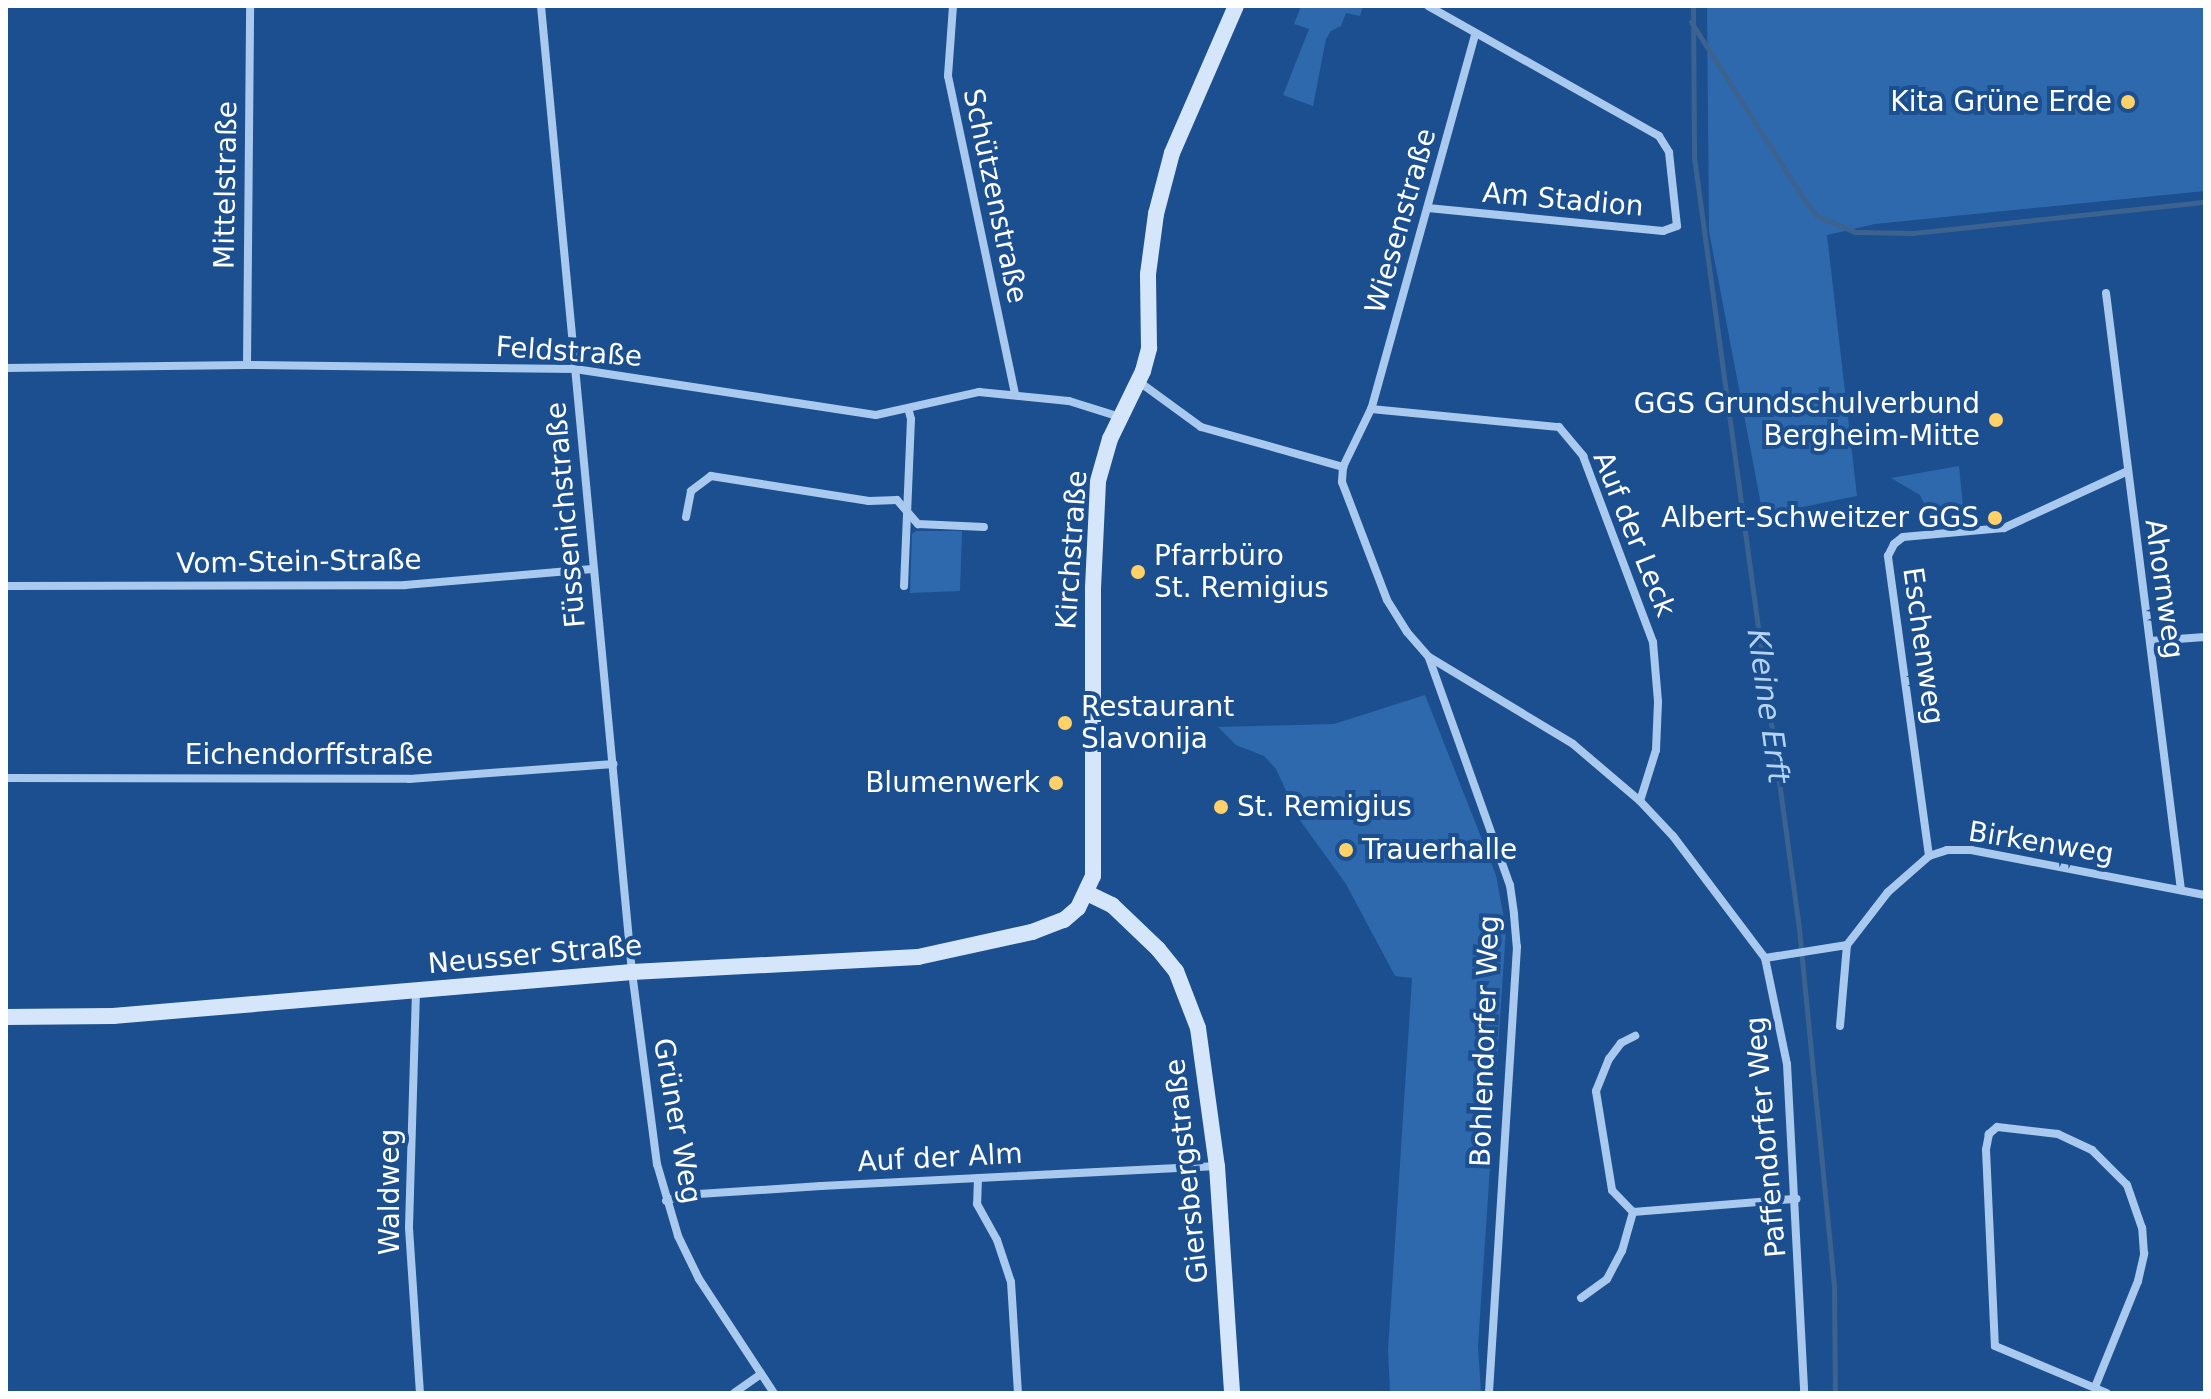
<!DOCTYPE html>
<meta charset="utf-8">
<style>
body{margin:0}
#map{position:relative;width:2211px;height:1399px;overflow:hidden;background:#1b4f8f;font-family:"DejaVu Sans",sans-serif}
div>[style]{position:absolute}
.green>*{inset:0;background:#2e69ad}
.stream>*{height:5px;margin:-2.5px;padding:0 2.5px;transform-origin:2.5px;border-radius:2.5px;background:#3c6290}
.street>*{height:8px;margin:-4px;padding:0 4px;transform-origin:4px;border-radius:4px;background:#a9c9ee}
.secondary>*{height:16px;margin:-8px;padding:0 8px;transform-origin:8px;border-radius:8px;background:#d6e6fa}
.dots>*{width:22px;height:22px;translate:-50% -50%;box-sizing:border-box;border:4px solid #1b4f8f;border-radius:50%}
span{translate:-50% -50%;white-space:nowrap;text-align:center;line-height:1.15;-webkit-text-stroke:8px #1b4f8f;paint-order:stroke}
.poi-label{font-size:28px;color:#fff}
.right{translate:-100% -50%;text-align:right}
.left{translate:0 -50%;text-align:left}
.street-label{font-size:28px;color:#fff}
.water-label{font-size:30px;color:#b5d3f5;font-style:italic}
.frame{position:absolute;inset:0;border:8px solid #fff;pointer-events:none}
</style>
<div id="map">
<div class="green">
<div style="clip-path:polygon(1301px 6px,1363px 6px,1360px 16px,1346px 13px,1341px 26px,1331px 31px,1326px 39px,1313px 106px,1283px 95px,1309px 29px,1294px 24px)"></div>
<div style="clip-path:polygon(1707px 6px,2205px 6px,2205px 191px,1875px 224px,1827px 235px,1857px 496px,1763px 515px,1709px 231px)"></div>
<div style="clip-path:polygon(1959px 466px,1963px 507px,1928px 512px,1920px 495px,1891px 478px)"></div>
<div style="clip-path:polygon(916px 531px,962px 531px,960px 591px,910px 593px,912px 534px)"></div>
<div style="clip-path:polygon(1425px 695px,1496px 875px,1506px 929px,1478px 1346px,1481px 1393px,1390px 1393px,1388px 1350px,1412px 978px,1395px 976px,1346px 884px,1299px 819px,1276px 769px,1264px 756px,1236px 745px,1218px 727px,1334px 724px)"></div>
</div>
<div class="stream">
<div style="left:1693px;top:6px;width:151px;rotate:89.6deg"></div>
<div style="left:1694px;top:157px;width:779px;rotate:82.25deg"></div>
<div style="left:1799px;top:929px;width:361px;rotate:84.4deg"></div>
<div style="left:1834px;top:1288px;width:105px;rotate:89.5deg"></div>
<div style="left:1691px;top:22px;width:212px;rotate:57.5deg"></div>
<div style="left:1805px;top:201px;width:19px;rotate:51deg"></div>
<div style="left:1817px;top:216px;width:41px;rotate:22.8deg"></div>
<div style="left:1855px;top:232px;width:58px;rotate:1deg"></div>
<div style="left:1913px;top:233px;width:294px;rotate:-6.1deg"></div>
</div>
<div class="street">
<div style="left:541px;top:6px;width:970px;rotate:84.62deg"></div>
<div style="left:632px;top:972px;width:194px;rotate:82.6deg"></div>
<div style="left:657px;top:1164px;width:75px;rotate:73.7deg"></div>
<div style="left:678px;top:1236px;width:48px;rotate:64deg"></div>
<div style="left:699px;top:1279px;width:136px;rotate:56.7deg"></div>
<div style="left:953px;top:6px;width:70px;rotate:94.1deg"></div>
<div style="left:948px;top:76px;width:324px;rotate:78.1deg"></div>
<div style="left:1475px;top:35px;width:388px;rotate:105.5deg"></div>
<div style="left:1371px;top:409px;width:64px;rotate:115.8deg"></div>
<div style="left:1343px;top:467px;width:15px;rotate:94deg"></div>
<div style="left:1342px;top:482px;width:126px;rotate:69.1deg"></div>
<div style="left:1387px;top:600px;width:38px;rotate:58deg"></div>
<div style="left:1407px;top:632px;width:33px;rotate:49deg"></div>
<div style="left:1429px;top:657px;width:168px;rotate:31.1deg"></div>
<div style="left:1573px;top:744px;width:88px;rotate:40.4deg"></div>
<div style="left:1640px;top:801px;width:48px;rotate:46.7deg"></div>
<div style="left:1673px;top:836px;width:153px;rotate:53deg"></div>
<div style="left:1765px;top:958px;width:108px;rotate:78.3deg"></div>
<div style="left:1787px;top:1064px;width:329px;rotate:87deg"></div>
<div style="left:1428px;top:208px;width:236px;rotate:5.6deg"></div>
<div style="left:1663px;top:231px;width:15px;rotate:-20deg"></div>
<div style="left:1677px;top:226px;width:74px;rotate:-96.2deg"></div>
<div style="left:1669px;top:152px;width:19px;rotate:-122deg"></div>
<div style="left:1659px;top:136px;width:265px;rotate:-150.6deg"></div>
<div style="left:2106px;top:293px;width:602px;rotate:82.84deg"></div>
<div style="left:247px;top:365px;width:359px;rotate:-89.5deg"></div>
<div style="left:6px;top:368px;width:241px;rotate:-0.7deg"></div>
<div style="left:247px;top:365px;width:328px;rotate:0.7deg"></div>
<div style="left:575px;top:369px;width:304px;rotate:8.7deg"></div>
<div style="left:876px;top:415px;width:106px;rotate:-12.6deg"></div>
<div style="left:979px;top:392px;width:90px;rotate:5.7deg"></div>
<div style="left:1069px;top:401px;width:53px;rotate:17.4deg"></div>
<div style="left:1138px;top:381px;width:78px;rotate:36.1deg"></div>
<div style="left:1201px;top:427px;width:148px;rotate:15.7deg"></div>
<div style="left:1371px;top:409px;width:189px;rotate:5.5deg"></div>
<div style="left:1559px;top:427px;width:38px;rotate:50deg"></div>
<div style="left:1583px;top:456px;width:199px;rotate:69.4deg"></div>
<div style="left:1653px;top:642px;width:60px;rotate:85.2deg"></div>
<div style="left:1658px;top:702px;width:48px;rotate:92.4deg"></div>
<div style="left:1656px;top:750px;width:53px;rotate:107.4deg"></div>
<div style="left:686px;top:517px;width:26px;rotate:-79deg"></div>
<div style="left:691px;top:491px;width:25px;rotate:-37deg"></div>
<div style="left:711px;top:476px;width:160px;rotate:9deg"></div>
<div style="left:869px;top:501px;width:28px;rotate:-2deg"></div>
<div style="left:897px;top:500px;width:32px;rotate:49deg"></div>
<div style="left:918px;top:524px;width:66px;rotate:2.6deg"></div>
<div style="left:6px;top:586px;width:399px;rotate:-0.1deg"></div>
<div style="left:405px;top:585px;width:188px;rotate:-4.9deg"></div>
<div style="left:904px;top:586px;width:167px;rotate:-87.6deg"></div>
<div style="left:911px;top:419px;width:11px;rotate:-105deg"></div>
<div style="left:2150px;top:641px;width:55px;rotate:-4.2deg"></div>
<div style="left:1429px;top:658px;width:241px;rotate:70.4deg"></div>
<div style="left:1510px;top:885px;width:30px;rotate:82deg"></div>
<div style="left:1514px;top:915px;width:32px;rotate:85deg"></div>
<div style="left:1517px;top:947px;width:447px;rotate:93.6deg"></div>
<div style="left:6px;top:778px;width:403px;rotate:0.1deg"></div>
<div style="left:409px;top:779px;width:205px;rotate:-4.2deg"></div>
<div style="left:1929px;top:856px;width:303px;rotate:-97.8deg"></div>
<div style="left:1888px;top:556px;width:13px;rotate:-63deg"></div>
<div style="left:1894px;top:544px;width:11px;rotate:-38deg"></div>
<div style="left:1903px;top:537px;width:101px;rotate:-5.1deg"></div>
<div style="left:2004px;top:528px;width:134px;rotate:-24.7deg"></div>
<div style="left:1765px;top:958px;width:83px;rotate:-9deg"></div>
<div style="left:1847px;top:945px;width:67px;rotate:-52.3deg"></div>
<div style="left:1888px;top:892px;width:55px;rotate:-41.3deg"></div>
<div style="left:1929px;top:856px;width:19px;rotate:-18deg"></div>
<div style="left:1947px;top:850px;width:24px"></div>
<div style="left:1971px;top:850px;width:238px;rotate:10.9deg"></div>
<div style="left:416px;top:991px;width:237px;rotate:91.7deg"></div>
<div style="left:409px;top:1228px;width:165px;rotate:86.2deg"></div>
<div style="left:1840px;top:1026px;width:81px;rotate:-85.1deg"></div>
<div style="left:978px;top:1178px;width:26px;rotate:92deg"></div>
<div style="left:977px;top:1204px;width:41px;rotate:60.9deg"></div>
<div style="left:997px;top:1240px;width:44px;rotate:71.6deg"></div>
<div style="left:1011px;top:1282px;width:111px;rotate:86.4deg"></div>
<div style="left:666px;top:1201px;width:18px;rotate:-19deg"></div>
<div style="left:683px;top:1195px;width:138px;rotate:-3.7deg"></div>
<div style="left:821px;top:1186px;width:397px;rotate:-2.9deg"></div>
<div style="left:1633px;top:1212px;width:30px;rotate:-134deg"></div>
<div style="left:1612px;top:1190px;width:100px;rotate:-99.2deg"></div>
<div style="left:1596px;top:1091px;width:35px;rotate:-68deg"></div>
<div style="left:1609px;top:1059px;width:20px;rotate:-53deg"></div>
<div style="left:1621px;top:1043px;width:16px;rotate:-27deg"></div>
<div style="left:1581px;top:1298px;width:32px;rotate:-36deg"></div>
<div style="left:1607px;top:1279px;width:32px;rotate:-62deg"></div>
<div style="left:1622px;top:1251px;width:41px;rotate:-74.2deg"></div>
<div style="left:1633px;top:1212px;width:164px;rotate:-4.6deg"></div>
<div style="left:2095px;top:1387px;width:114px;rotate:-67.9deg"></div>
<div style="left:2138px;top:1281px;width:28px;rotate:-77deg"></div>
<div style="left:2144px;top:1254px;width:26px;rotate:-94deg"></div>
<div style="left:2142px;top:1228px;width:46px;rotate:-109.2deg"></div>
<div style="left:2127px;top:1185px;width:49px;rotate:-135deg"></div>
<div style="left:2092px;top:1150px;width:38px;rotate:-155deg"></div>
<div style="left:2058px;top:1134px;width:61px;rotate:-173.5deg"></div>
<div style="left:1997px;top:1127px;width:11px;rotate:139deg"></div>
<div style="left:1989px;top:1134px;width:16px;rotate:101deg"></div>
<div style="left:1986px;top:1150px;width:196px;rotate:87.4deg"></div>
<div style="left:1995px;top:1346px;width:121px;rotate:22.8deg"></div>
<div style="left:734px;top:1393px;width:33px;rotate:-35deg"></div>
</div>
<div class="secondary">
<div style="left:1087px;top:893px;width:28px;rotate:26deg"></div>
<div style="left:1112px;top:905px;width:64px;rotate:43.7deg"></div>
<div style="left:1158px;top:949px;width:28px;rotate:51deg"></div>
<div style="left:1176px;top:971px;width:61px;rotate:68.9deg"></div>
<div style="left:1198px;top:1028px;width:139px;rotate:82.2deg"></div>
<div style="left:1217px;top:1166px;width:227px;rotate:86.2deg"></div>
<div style="left:6px;top:1017px;width:107px;rotate:-0.5deg"></div>
<div style="left:113px;top:1016px;width:521px;rotate:-4.85deg"></div>
<div style="left:632px;top:972px;width:286px;rotate:-3deg"></div>
<div style="left:918px;top:957px;width:117px;rotate:-12.4deg"></div>
<div style="left:1032px;top:932px;width:34px;rotate:-21deg"></div>
<div style="left:1064px;top:920px;width:18px;rotate:-41deg"></div>
<div style="left:1078px;top:908px;width:35px;rotate:-65deg"></div>
<div style="left:1093px;top:876px;width:288px;rotate:-90deg"></div>
<div style="left:1093px;top:588px;width:107px;rotate:-87.3deg"></div>
<div style="left:1098px;top:481px;width:44px;rotate:-74.1deg"></div>
<div style="left:1110px;top:439px;width:76px;rotate:-64.1deg"></div>
<div style="left:1143px;top:371px;width:24px;rotate:-75deg"></div>
<div style="left:1149px;top:348px;width:74px;rotate:-90.8deg"></div>
<div style="left:1148px;top:274px;width:61px;rotate:-82.4deg"></div>
<div style="left:1156px;top:214px;width:63px;rotate:-75.3deg"></div>
<div style="left:1172px;top:153px;width:160px;rotate:-66.5deg"></div>
</div>
<div class="dots">
<div style="left:2128px;top:102px;background:#ffd166"></div>
<div style="left:1996px;top:420px;background:#ffd166"></div>
<div style="left:1995px;top:518px;background:#ffd166"></div>
<div style="left:1138px;top:572px;background:#ffd166"></div>
<div style="left:1065px;top:723px;background:#ffd166"></div>
<div style="left:1056px;top:783px;background:#ffd166"></div>
<div style="left:1221px;top:807px;background:#ffd166"></div>
<div style="left:1346px;top:850px;background:#ffd166"></div>
</div>
<div class="poi-label">
<span class="right" style="left:2112px;top:102px">Kita Grüne Erde</span>
<span class="right" style="left:1980px;top:420px">GGS Grundschulverbund<br>Bergheim-Mitte</span>
<span class="right" style="left:1979px;top:518px">Albert-Schweitzer GGS</span>
<span class="left" style="left:1154px;top:572px">Pfarrbüro<br>St. Remigius</span>
<span class="left" style="left:1081px;top:723px">Restaurant<br>Slavonija</span>
<span class="right" style="left:1040px;top:783px">Blumenwerk</span>
<span class="left" style="left:1237px;top:807px">St. Remigius</span>
<span class="left" style="left:1362px;top:850px">Trauerhalle</span>
</div>
<div class="street-label">
<span style="left:226px;top:185px;rotate:-89deg">Mittelstraße</span>
<span style="left:995px;top:196px;rotate:78deg">Schützenstraße</span>
<span style="left:1563px;top:200px;rotate:5deg">Am Stadion</span>
<span style="left:1401px;top:221px;rotate:-74deg">Wiesenstraße</span>
<span style="left:569px;top:352px;rotate:4deg">Feldstraße</span>
<span style="left:566px;top:515px;rotate:-95deg">Füssenichstraße</span>
<span style="left:1634px;top:534px;rotate:68deg">Auf der Leck</span>
<span style="left:1072px;top:550px;rotate:-86deg">Kirchstraße</span>
<span style="left:299px;top:562px;rotate:-1deg">Vom-Stein-Straße</span>
<span style="left:2164px;top:589px;rotate:82deg">Ahornweg</span>
<span style="left:1923px;top:646px;rotate:82deg">Eschenweg</span>
<span style="left:309px;top:755px">Eichendorffstraße</span>
<span style="left:2041px;top:843px;rotate:9deg">Birkenweg</span>
<span style="left:535px;top:955px;rotate:-5deg">Neusser Straße</span>
<span style="left:1485px;top:1041px;rotate:-88deg">Bohlendorfer Weg</span>
<span style="left:677px;top:1121px;rotate:80deg">Grüner Weg</span>
<span style="left:1766px;top:1137px;rotate:-95deg">Paffendorfer Weg</span>
<span style="left:940px;top:1158px;rotate:-3deg">Auf der Alm</span>
<span style="left:1187px;top:1171px;rotate:-96deg">Giersbergstraße</span>
<span style="left:390px;top:1192px;rotate:-90deg">Waldweg</span>
</div>
<div class="water-label">
<span style="left:1768px;top:706px;rotate:82deg">Kleine Erft</span>
</div>
<div class="frame"></div>
</div>
